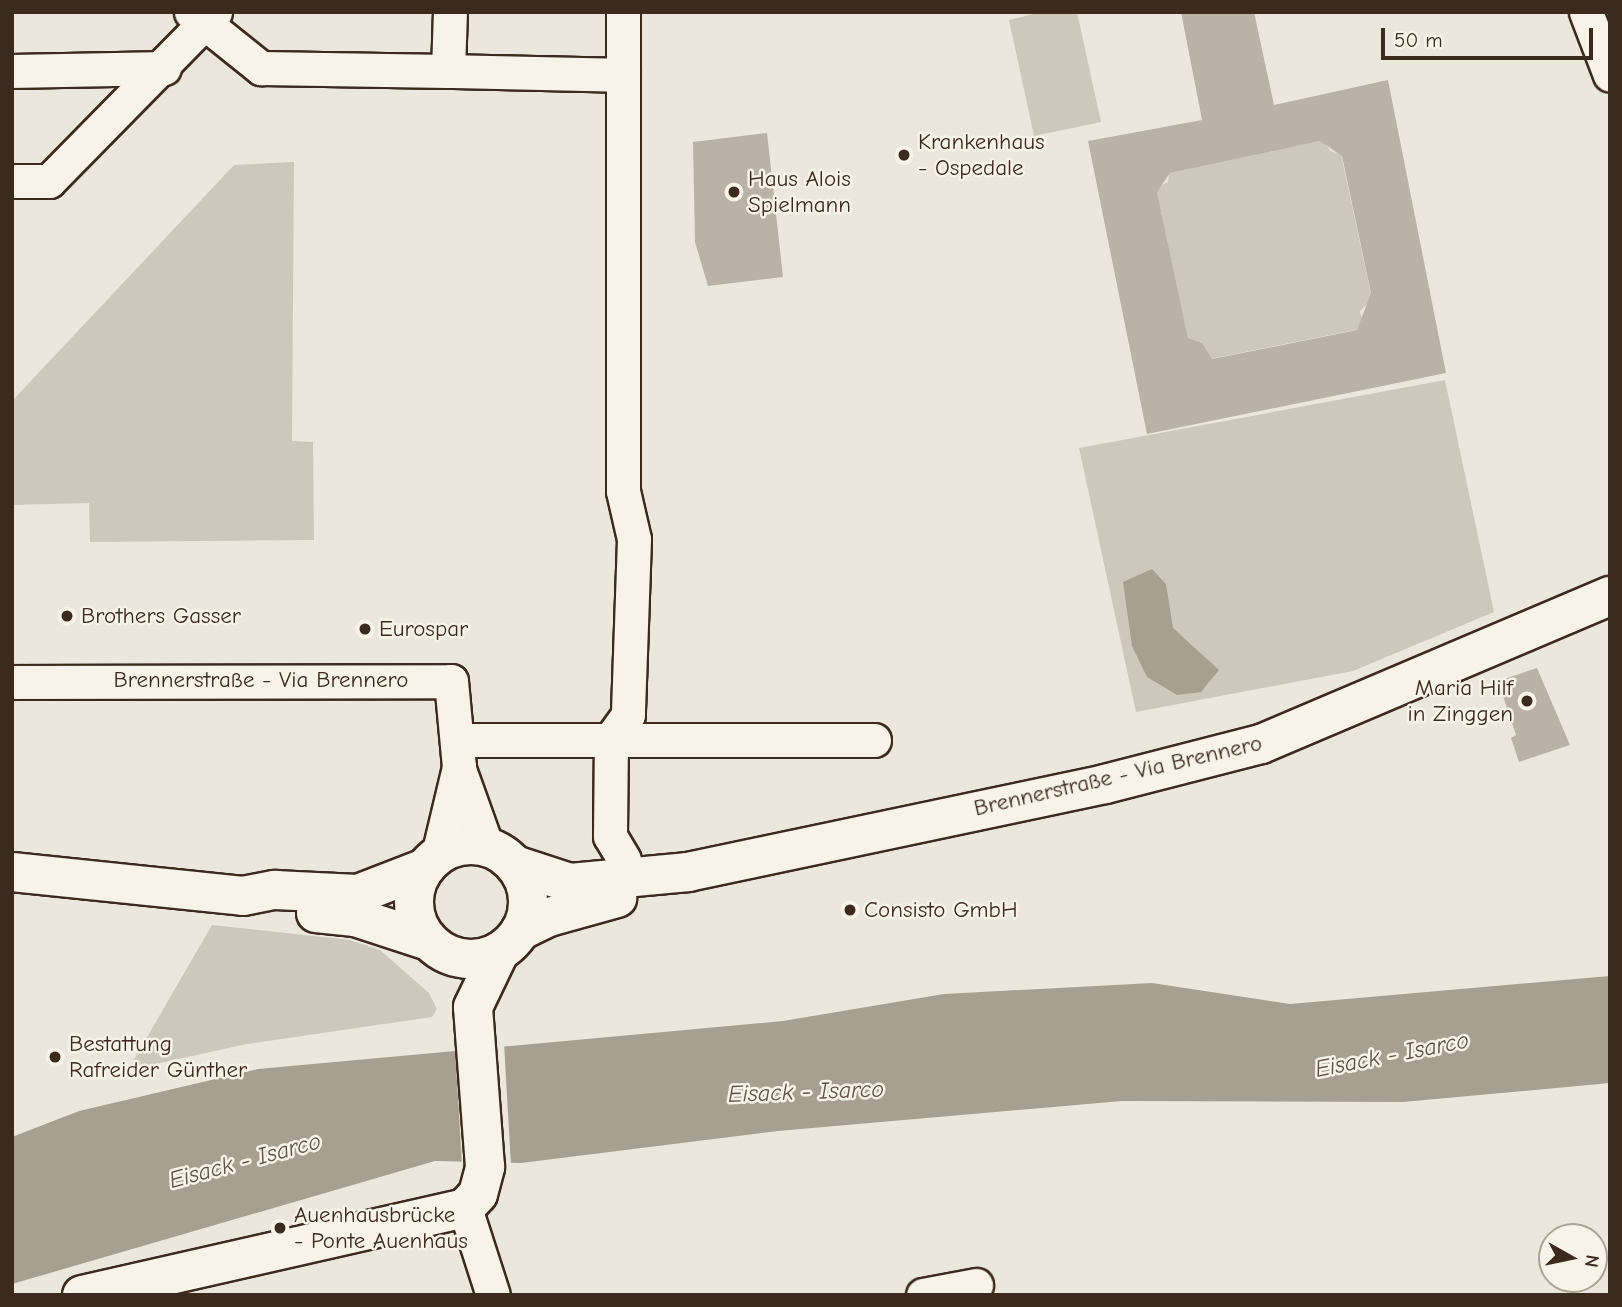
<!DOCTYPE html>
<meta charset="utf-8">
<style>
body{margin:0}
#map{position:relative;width:1622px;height:1307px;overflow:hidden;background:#ece7dc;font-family:"Comic Neue",sans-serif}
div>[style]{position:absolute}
.green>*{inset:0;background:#cec8bc}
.water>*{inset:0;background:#a89f93}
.pier>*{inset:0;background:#ece7dc}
.building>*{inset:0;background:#bab2a7}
.roads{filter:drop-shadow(2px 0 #3b2a1e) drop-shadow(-2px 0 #3b2a1e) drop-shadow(0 2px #3b2a1e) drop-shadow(0 -2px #3b2a1e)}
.street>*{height:33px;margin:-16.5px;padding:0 16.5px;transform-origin:16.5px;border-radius:16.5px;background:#f7f3e8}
.secondary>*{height:38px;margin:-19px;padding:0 19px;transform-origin:19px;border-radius:19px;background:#f7f3e8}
.secondary>.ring{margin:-19px;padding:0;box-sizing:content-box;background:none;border:38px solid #f7f3e8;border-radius:50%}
.dots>*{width:19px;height:19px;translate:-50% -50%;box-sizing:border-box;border:4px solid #f7f3e8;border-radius:50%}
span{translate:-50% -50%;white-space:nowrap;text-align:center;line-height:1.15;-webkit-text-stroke:5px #f7f3e8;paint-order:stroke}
.poi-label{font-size:23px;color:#3b2a1e}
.left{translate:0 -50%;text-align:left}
.right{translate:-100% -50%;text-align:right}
.street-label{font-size:23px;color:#3b2a1e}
.water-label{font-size:24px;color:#615347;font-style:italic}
.frame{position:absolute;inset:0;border:14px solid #3b2a1e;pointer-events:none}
.north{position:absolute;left:1538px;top:1223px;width:70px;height:70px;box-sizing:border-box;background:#f7f3e8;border:2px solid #aca397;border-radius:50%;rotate:99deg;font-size:19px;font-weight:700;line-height:28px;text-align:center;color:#3b2a1e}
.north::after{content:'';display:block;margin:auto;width:24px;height:32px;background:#3b2a1e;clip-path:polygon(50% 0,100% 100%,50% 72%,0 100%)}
.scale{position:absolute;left:1381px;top:28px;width:212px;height:32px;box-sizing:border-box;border:4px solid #3b2a1e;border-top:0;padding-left:9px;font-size:21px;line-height:24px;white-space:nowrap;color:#3b2a1e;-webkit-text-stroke:5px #f7f3e8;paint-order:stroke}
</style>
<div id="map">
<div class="green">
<div style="clip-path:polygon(1041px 12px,1077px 12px,1101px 122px,1034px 136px,1009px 20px)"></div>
<div style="clip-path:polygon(1324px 140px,1330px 151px,1341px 154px,1372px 299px,1360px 311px,1365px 328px,1205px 360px,1202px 343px,1188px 339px,1156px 188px,1168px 182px,1169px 173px)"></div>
<div style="clip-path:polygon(294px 162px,292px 441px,313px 442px,314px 540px,90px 542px,89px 503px,12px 505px,12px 401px,234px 165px)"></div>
<div style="clip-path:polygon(1445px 380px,1494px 612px,1353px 671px,1136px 712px,1079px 448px)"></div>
<div style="clip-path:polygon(212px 925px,350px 940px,380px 950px,429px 993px,437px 1009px,432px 1017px,247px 1044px,128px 1070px)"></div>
</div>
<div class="water">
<div style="clip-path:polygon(1152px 569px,1166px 584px,1173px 628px,1219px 670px,1201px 692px,1177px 695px,1147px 677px,1132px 646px,1123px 582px)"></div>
<div style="clip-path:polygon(1610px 976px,1610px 1083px,1403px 1102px,1122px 1101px,778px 1131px,521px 1163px,435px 1161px,12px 1284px,12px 1137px,79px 1111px,258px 1069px,783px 1021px,944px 994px,1152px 983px,1290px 1004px)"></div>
</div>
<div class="pier">
<div style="clip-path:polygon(504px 1043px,511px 1166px,462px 1165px,455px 1047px)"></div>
</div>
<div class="building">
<div style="clip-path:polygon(evenodd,1181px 12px,1254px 12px,1274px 105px,1388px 80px,1446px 373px,1147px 434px,1088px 141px,1202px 120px,1181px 12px,1320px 141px,1342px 156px,1371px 293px,1357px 330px,1212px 359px,1202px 343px,1188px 338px,1157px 192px,1170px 173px,1320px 141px)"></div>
<div style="clip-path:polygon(767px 133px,783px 277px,708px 286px,695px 242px,693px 142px)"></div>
<div style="clip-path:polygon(1537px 668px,1570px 745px,1519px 762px,1511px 738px,1516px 735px,1498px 681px)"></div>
</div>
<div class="roads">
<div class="street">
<div style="left:191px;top:12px;width:90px;rotate:38.7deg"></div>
<div style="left:261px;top:68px;width:187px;rotate:0.9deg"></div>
<div style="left:448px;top:71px;width:59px;rotate:-88.1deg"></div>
<div style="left:623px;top:12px;width:479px;rotate:90deg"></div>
<div style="left:623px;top:491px;width:49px;rotate:77.1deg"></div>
<div style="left:634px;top:539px;width:176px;rotate:92deg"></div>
<div style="left:628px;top:715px;width:29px;rotate:126deg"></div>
<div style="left:611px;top:738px;width:98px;rotate:90.6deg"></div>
<div style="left:610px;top:836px;width:27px;rotate:59deg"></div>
<div style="left:1586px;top:12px;width:67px;rotate:69.1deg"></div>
<div style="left:12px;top:71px;width:152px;rotate:-1.1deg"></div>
<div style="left:448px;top:71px;width:175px;rotate:1.3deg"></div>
<div style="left:12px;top:181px;width:37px"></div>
<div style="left:49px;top:181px;width:237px;rotate:-45.5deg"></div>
<div style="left:12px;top:682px;width:439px;rotate:-0.1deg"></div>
<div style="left:451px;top:681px;width:86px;rotate:84.7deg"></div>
<div style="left:459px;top:767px;width:90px;rotate:103.4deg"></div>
<div style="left:458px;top:740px;width:416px"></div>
<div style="left:459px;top:769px;width:83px;rotate:70.3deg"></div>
<div style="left:465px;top:1208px;width:91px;rotate:72.2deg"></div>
<div style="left:923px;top:1295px;width:54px;rotate:-10.7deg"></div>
</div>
<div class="secondary">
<div class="ring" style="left:414px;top:845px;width:76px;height:76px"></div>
<div style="left:515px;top:865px;width:58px;rotate:18.1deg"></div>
<div style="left:570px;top:883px;width:119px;rotate:-5.3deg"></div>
<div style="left:688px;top:872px;width:426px;rotate:-11.9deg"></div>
<div style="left:1105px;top:784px;width:161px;rotate:-14.4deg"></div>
<div style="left:1261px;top:744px;width:379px;rotate:-23deg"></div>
<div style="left:12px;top:872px;width:232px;rotate:5.9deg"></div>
<div style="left:243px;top:896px;width:33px;rotate:-11deg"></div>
<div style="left:275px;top:890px;width:83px;rotate:2.8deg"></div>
<div style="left:358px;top:894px;width:72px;rotate:-21.2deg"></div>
<div style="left:316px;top:913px;width:39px;rotate:6deg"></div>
<div style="left:355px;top:917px;width:78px;rotate:18deg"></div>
<div style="left:520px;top:931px;width:32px;rotate:-26deg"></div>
<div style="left:549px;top:917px;width:71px;rotate:-15.6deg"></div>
<div style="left:82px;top:1295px;width:393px;rotate:-12.8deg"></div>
<div style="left:465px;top:1208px;width:19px;rotate:-47deg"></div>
<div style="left:478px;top:1194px;width:28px;rotate:-75deg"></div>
<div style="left:485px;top:1167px;width:160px;rotate:-94.3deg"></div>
<div style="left:473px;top:1007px;width:62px;rotate:-64.3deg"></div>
</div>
</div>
<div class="dots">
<div style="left:904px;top:155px;background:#3b2a1e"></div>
<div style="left:734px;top:192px;background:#3b2a1e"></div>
<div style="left:67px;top:616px;background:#3b2a1e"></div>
<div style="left:365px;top:629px;background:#3b2a1e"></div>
<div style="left:1527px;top:701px;background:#3b2a1e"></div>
<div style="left:850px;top:910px;background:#3b2a1e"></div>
<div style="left:55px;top:1057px;background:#3b2a1e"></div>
<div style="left:280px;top:1228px;background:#3b2a1e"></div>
</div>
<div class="poi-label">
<span class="left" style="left:918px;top:155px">Krankenhaus<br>- Ospedale</span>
<span class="left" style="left:748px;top:192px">Haus Alois<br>Spielmann</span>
<span class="left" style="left:81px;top:616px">Brothers Gasser</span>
<span class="left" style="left:379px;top:629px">Eurospar</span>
<span class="right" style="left:1513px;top:701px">Maria Hilf<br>in Zinggen</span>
<span class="left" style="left:864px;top:910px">Consisto GmbH</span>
<span class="left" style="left:69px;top:1057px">Bestattung<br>Rafreider Günther</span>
<span class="left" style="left:294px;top:1228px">Auenhausbrücke<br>- Ponte Auenhaus</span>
</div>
<div class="street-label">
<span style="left:261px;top:680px">Brennerstraße - Via Brennero</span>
<span style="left:1118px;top:776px;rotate:-13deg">Brennerstraße - Via Brennero</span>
</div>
<div class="water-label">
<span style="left:1392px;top:1055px;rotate:-11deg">Eisack - Isarco</span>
<span style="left:806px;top:1092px;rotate:-2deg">Eisack - Isarco</span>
<span style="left:245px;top:1161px;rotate:-15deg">Eisack - Isarco</span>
</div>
<div class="frame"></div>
<div class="north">N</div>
<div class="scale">50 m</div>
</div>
